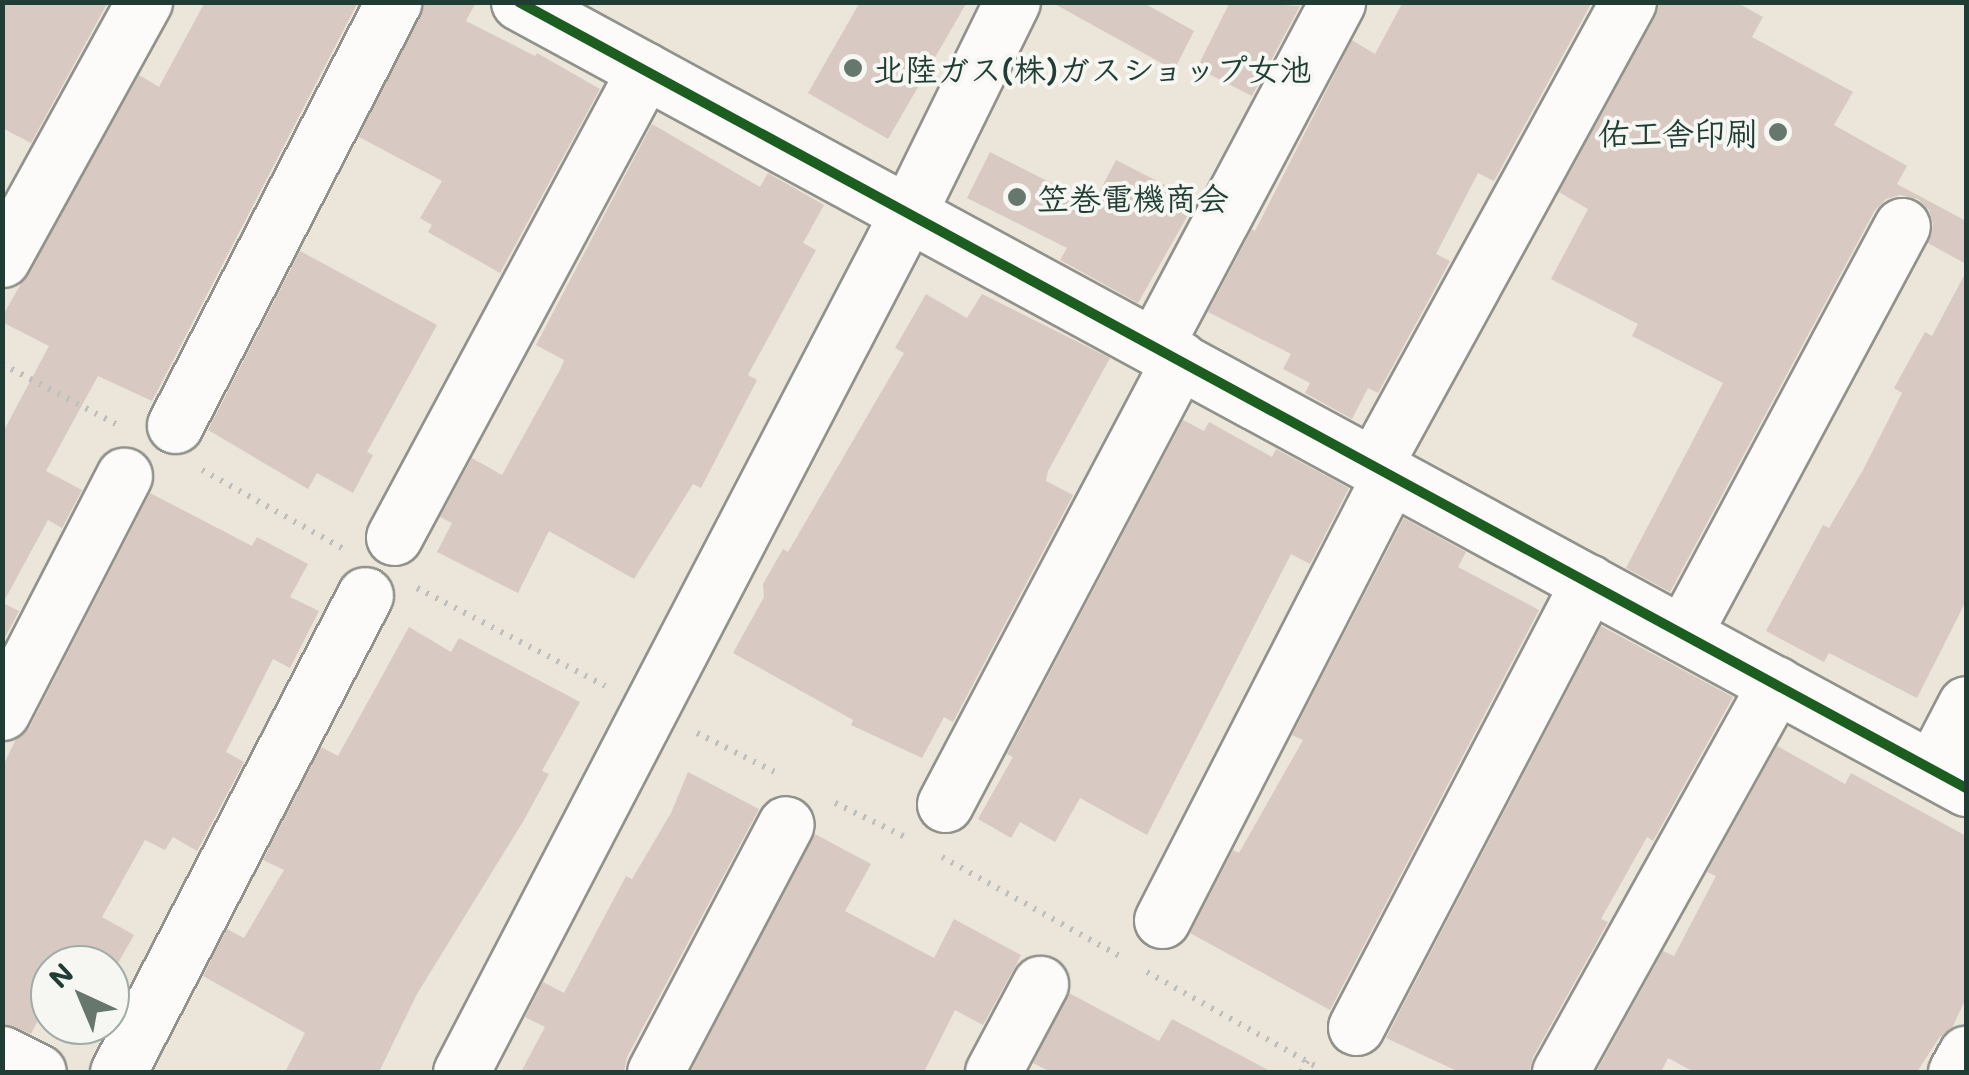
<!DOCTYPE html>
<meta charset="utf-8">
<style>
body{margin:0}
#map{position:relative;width:1969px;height:1075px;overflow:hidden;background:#ebe5da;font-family:Mali,"Klee One",sans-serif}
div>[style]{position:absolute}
.building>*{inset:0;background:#d8cac3}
.path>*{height:6px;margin-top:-3px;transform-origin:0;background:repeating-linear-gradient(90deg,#bdbfbc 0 2.5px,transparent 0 10.5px)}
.roads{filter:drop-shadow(2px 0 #90928b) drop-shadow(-2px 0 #90928b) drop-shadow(0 2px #90928b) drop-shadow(0 -2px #90928b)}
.minor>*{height:55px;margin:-27.5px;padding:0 27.5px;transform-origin:27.5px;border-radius:27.5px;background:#fcfbf9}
.cycleway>*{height:10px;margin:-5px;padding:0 5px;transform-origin:5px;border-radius:5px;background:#1b5e20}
.dots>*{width:28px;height:28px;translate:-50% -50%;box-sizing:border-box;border:5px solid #f6f6f2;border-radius:50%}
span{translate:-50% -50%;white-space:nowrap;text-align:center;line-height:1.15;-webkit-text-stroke:8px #f6f6f2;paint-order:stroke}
.poi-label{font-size:32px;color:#1f3d34;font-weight:700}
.left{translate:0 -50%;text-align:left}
.right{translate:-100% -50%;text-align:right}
.frame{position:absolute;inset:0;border:5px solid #1f3d34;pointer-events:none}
.north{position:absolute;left:30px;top:945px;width:100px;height:100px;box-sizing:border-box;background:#f6f6f2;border:2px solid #a0aca6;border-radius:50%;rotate:316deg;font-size:28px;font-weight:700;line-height:40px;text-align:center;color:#1f3d34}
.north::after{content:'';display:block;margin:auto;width:35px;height:45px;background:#66786e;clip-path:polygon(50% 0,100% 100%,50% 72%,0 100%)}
</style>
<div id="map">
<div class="building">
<div style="clip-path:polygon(2px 2px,108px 2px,31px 143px,2px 128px)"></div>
<div style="clip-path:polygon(205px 2px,358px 2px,152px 401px,98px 376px,46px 471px,82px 490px,62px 528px,48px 520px,3px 603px,19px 611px,2px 643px,2px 434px,49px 346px,2px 322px,2px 317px,139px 75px,159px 87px)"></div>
<div style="clip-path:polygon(424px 2px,476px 2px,466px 21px,535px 56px,537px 53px,600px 89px,500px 273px,428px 232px,432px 225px,420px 218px,442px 181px,359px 137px)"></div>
<div style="clip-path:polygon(860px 2px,967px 2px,888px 139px,808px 93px)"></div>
<div style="clip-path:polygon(1051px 2px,1142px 2px,1194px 31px,1174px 70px)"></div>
<div style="clip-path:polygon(1230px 2px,1300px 6px,1252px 96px,1197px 68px)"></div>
<div style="clip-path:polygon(1403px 2px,1592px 2px,1494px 181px,1478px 173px,1436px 254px,1450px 261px,1378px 393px,1368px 388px,1352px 419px,1305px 393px,1310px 383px,1283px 369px,1291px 354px,1208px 312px,1252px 229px,1255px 231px,1352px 40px,1375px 54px)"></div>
<div style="clip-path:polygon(1659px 2px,1736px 2px,1763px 17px,1752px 37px,1853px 92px,1834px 125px,1907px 166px,1897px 184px,1966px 221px,1966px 264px,1928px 243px,1933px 224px,1929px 210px,1918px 199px,1900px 195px,1886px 199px,1875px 210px,1670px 592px,1626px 568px,1723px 383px,1632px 336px,1638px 324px,1551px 279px,1588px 209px,1559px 192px,1655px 17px)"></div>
<div style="clip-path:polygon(652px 124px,760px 187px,768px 173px,824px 205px,803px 243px,816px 250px,748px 375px,757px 380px,701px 488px,693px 484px,634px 579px,549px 531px,518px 593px,437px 552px,452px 523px,440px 517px,472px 458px,502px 475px,561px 368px,564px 360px,536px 345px)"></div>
<div style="clip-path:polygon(990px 152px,1093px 204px,1116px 160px,1196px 201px,1138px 303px,1060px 260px,1067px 248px,967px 198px)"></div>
<div style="clip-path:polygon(300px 251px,437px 325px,367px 452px,373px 455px,353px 493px,317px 473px,308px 489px,208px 430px)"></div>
<div style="clip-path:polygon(1966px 272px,1966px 601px,1917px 698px,1829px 653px,1824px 662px,1766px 631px,1823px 525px,1829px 528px,1863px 470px,1902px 393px,1894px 388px,1925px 332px,1932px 336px)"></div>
<div style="clip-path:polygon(926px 294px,967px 318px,982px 294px,1110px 358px,1048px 471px,1046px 481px,1073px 495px,953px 722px,944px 717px,922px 758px,851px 725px,853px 720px,733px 653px,764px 597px,763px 584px,783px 549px,788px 552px,904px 353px,895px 348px)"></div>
<div style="clip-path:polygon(1183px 420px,1204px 431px,1209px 422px,1272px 457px,1276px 449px,1349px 488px,1310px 564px,1291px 554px,1147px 835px,1080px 798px,1055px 842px,1020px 822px,1011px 838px,978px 819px,1013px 757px,1007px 754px)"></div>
<div style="clip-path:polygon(150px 493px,252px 546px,257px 537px,308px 564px,290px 597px,319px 611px,290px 668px,273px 659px,226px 752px,244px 762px,197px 851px,173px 837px,165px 850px,145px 840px,102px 917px,134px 935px,110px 977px,110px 965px,50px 965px,50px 1017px,42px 1013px,31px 1034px,2px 1023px,2px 768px,16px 739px,30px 726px)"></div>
<div style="clip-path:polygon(1404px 518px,1466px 552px,1458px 567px,1539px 610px,1330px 1010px,1190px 933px,1233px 850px,1239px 853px,1303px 740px,1292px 735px)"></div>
<div style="clip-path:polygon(1601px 626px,1733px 697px,1653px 841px,1647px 837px,1601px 919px,1608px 922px,1533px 1057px,1529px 1072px,1459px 1072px,1386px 1038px)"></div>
<div style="clip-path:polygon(409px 627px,451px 652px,459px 638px,580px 702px,542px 771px,549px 774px,524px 820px,417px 994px,379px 1072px,285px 1072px,305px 1033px,203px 976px,227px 929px,244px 938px,284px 870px,263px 860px,321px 747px,338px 756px)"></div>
<div style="clip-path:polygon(1777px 746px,1845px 784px,1851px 773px,1966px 836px,1966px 998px,1953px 1026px,1939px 1038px,1917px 1072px,1694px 1072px,1668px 1058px,1661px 1072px,1596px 1072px,1663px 951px,1674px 956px,1716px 876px,1707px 872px)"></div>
<div style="clip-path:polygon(688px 772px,759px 809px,627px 1057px,624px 1072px,521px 1072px,545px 1027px,525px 1017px,543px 982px,564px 993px,626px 876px,632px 879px,671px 813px)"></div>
<div style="clip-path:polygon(815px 834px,871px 864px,845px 911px,934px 958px,954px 919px,1021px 955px,1016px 965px,983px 1025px,955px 1010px,924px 1072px,690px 1072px)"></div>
<div style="clip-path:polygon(1069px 993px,1159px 1041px,1172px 1019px,1272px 1072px,1051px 1072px,1033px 1063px)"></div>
</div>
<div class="path">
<div style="left:2px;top:364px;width:129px;rotate:27.8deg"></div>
<div style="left:202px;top:470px;width:162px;rotate:29.1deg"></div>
<div style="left:417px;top:588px;width:212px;rotate:27.5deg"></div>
<div style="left:697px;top:733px;width:87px;rotate:26.6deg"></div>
<div style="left:835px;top:803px;width:78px;rotate:25.9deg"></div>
<div style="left:942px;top:857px;width:207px;rotate:29.2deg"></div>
<div style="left:1147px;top:972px;width:197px;rotate:29.2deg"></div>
<div style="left:1301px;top:1072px;width:13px;rotate:-61deg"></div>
</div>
<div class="roads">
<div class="minor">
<div style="left:519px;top:2px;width:1647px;rotate:28.51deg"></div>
<div style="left:2px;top:259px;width:294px;rotate:-61.1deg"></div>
<div style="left:1155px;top:345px;width:388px;rotate:-62deg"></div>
<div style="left:175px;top:425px;width:476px;rotate:-62.7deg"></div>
<div style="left:1374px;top:465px;width:528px;rotate:-61.25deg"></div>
<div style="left:394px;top:537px;width:530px;rotate:-61.74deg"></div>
<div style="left:1683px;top:634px;width:463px;rotate:-61.8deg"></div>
<div style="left:2px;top:712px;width:266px;rotate:-62.7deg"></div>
<div style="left:1932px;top:769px;width:73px;rotate:-62.4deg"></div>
<div style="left:945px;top:804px;width:503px;rotate:-62.16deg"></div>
<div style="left:1162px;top:920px;width:501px;rotate:-62.82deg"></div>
<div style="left:1356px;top:1027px;width:502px;rotate:-62.36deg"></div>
<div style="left:2px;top:1054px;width:40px;rotate:26.6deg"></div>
<div style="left:118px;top:1072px;width:537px;rotate:-62.62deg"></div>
<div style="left:461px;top:1072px;width:971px;rotate:-62.51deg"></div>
<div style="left:909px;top:211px;width:233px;rotate:-63.8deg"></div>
<div style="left:655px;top:1072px;width:280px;rotate:-62.2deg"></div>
<div style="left:993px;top:1072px;width:100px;rotate:-61.9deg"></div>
<div style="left:1560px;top:1072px;width:444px;rotate:-60.9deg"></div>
<div style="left:1956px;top:1072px;width:21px;rotate:-61deg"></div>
</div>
</div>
<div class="cycleway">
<div style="left:519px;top:2px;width:1647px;rotate:28.51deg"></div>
</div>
<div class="dots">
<div style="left:853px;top:68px;background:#66786e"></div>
<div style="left:1778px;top:132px;background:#66786e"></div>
<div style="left:1017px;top:197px;background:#66786e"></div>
</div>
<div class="poi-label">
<span class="left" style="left:873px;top:68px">北陸ガス(株)ガスショップ女池</span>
<span class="right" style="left:1758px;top:132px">佑工舎印刷</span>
<span class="left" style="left:1037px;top:197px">笠巻電機商会</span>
</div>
<div class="frame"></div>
<div class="north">N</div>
</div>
